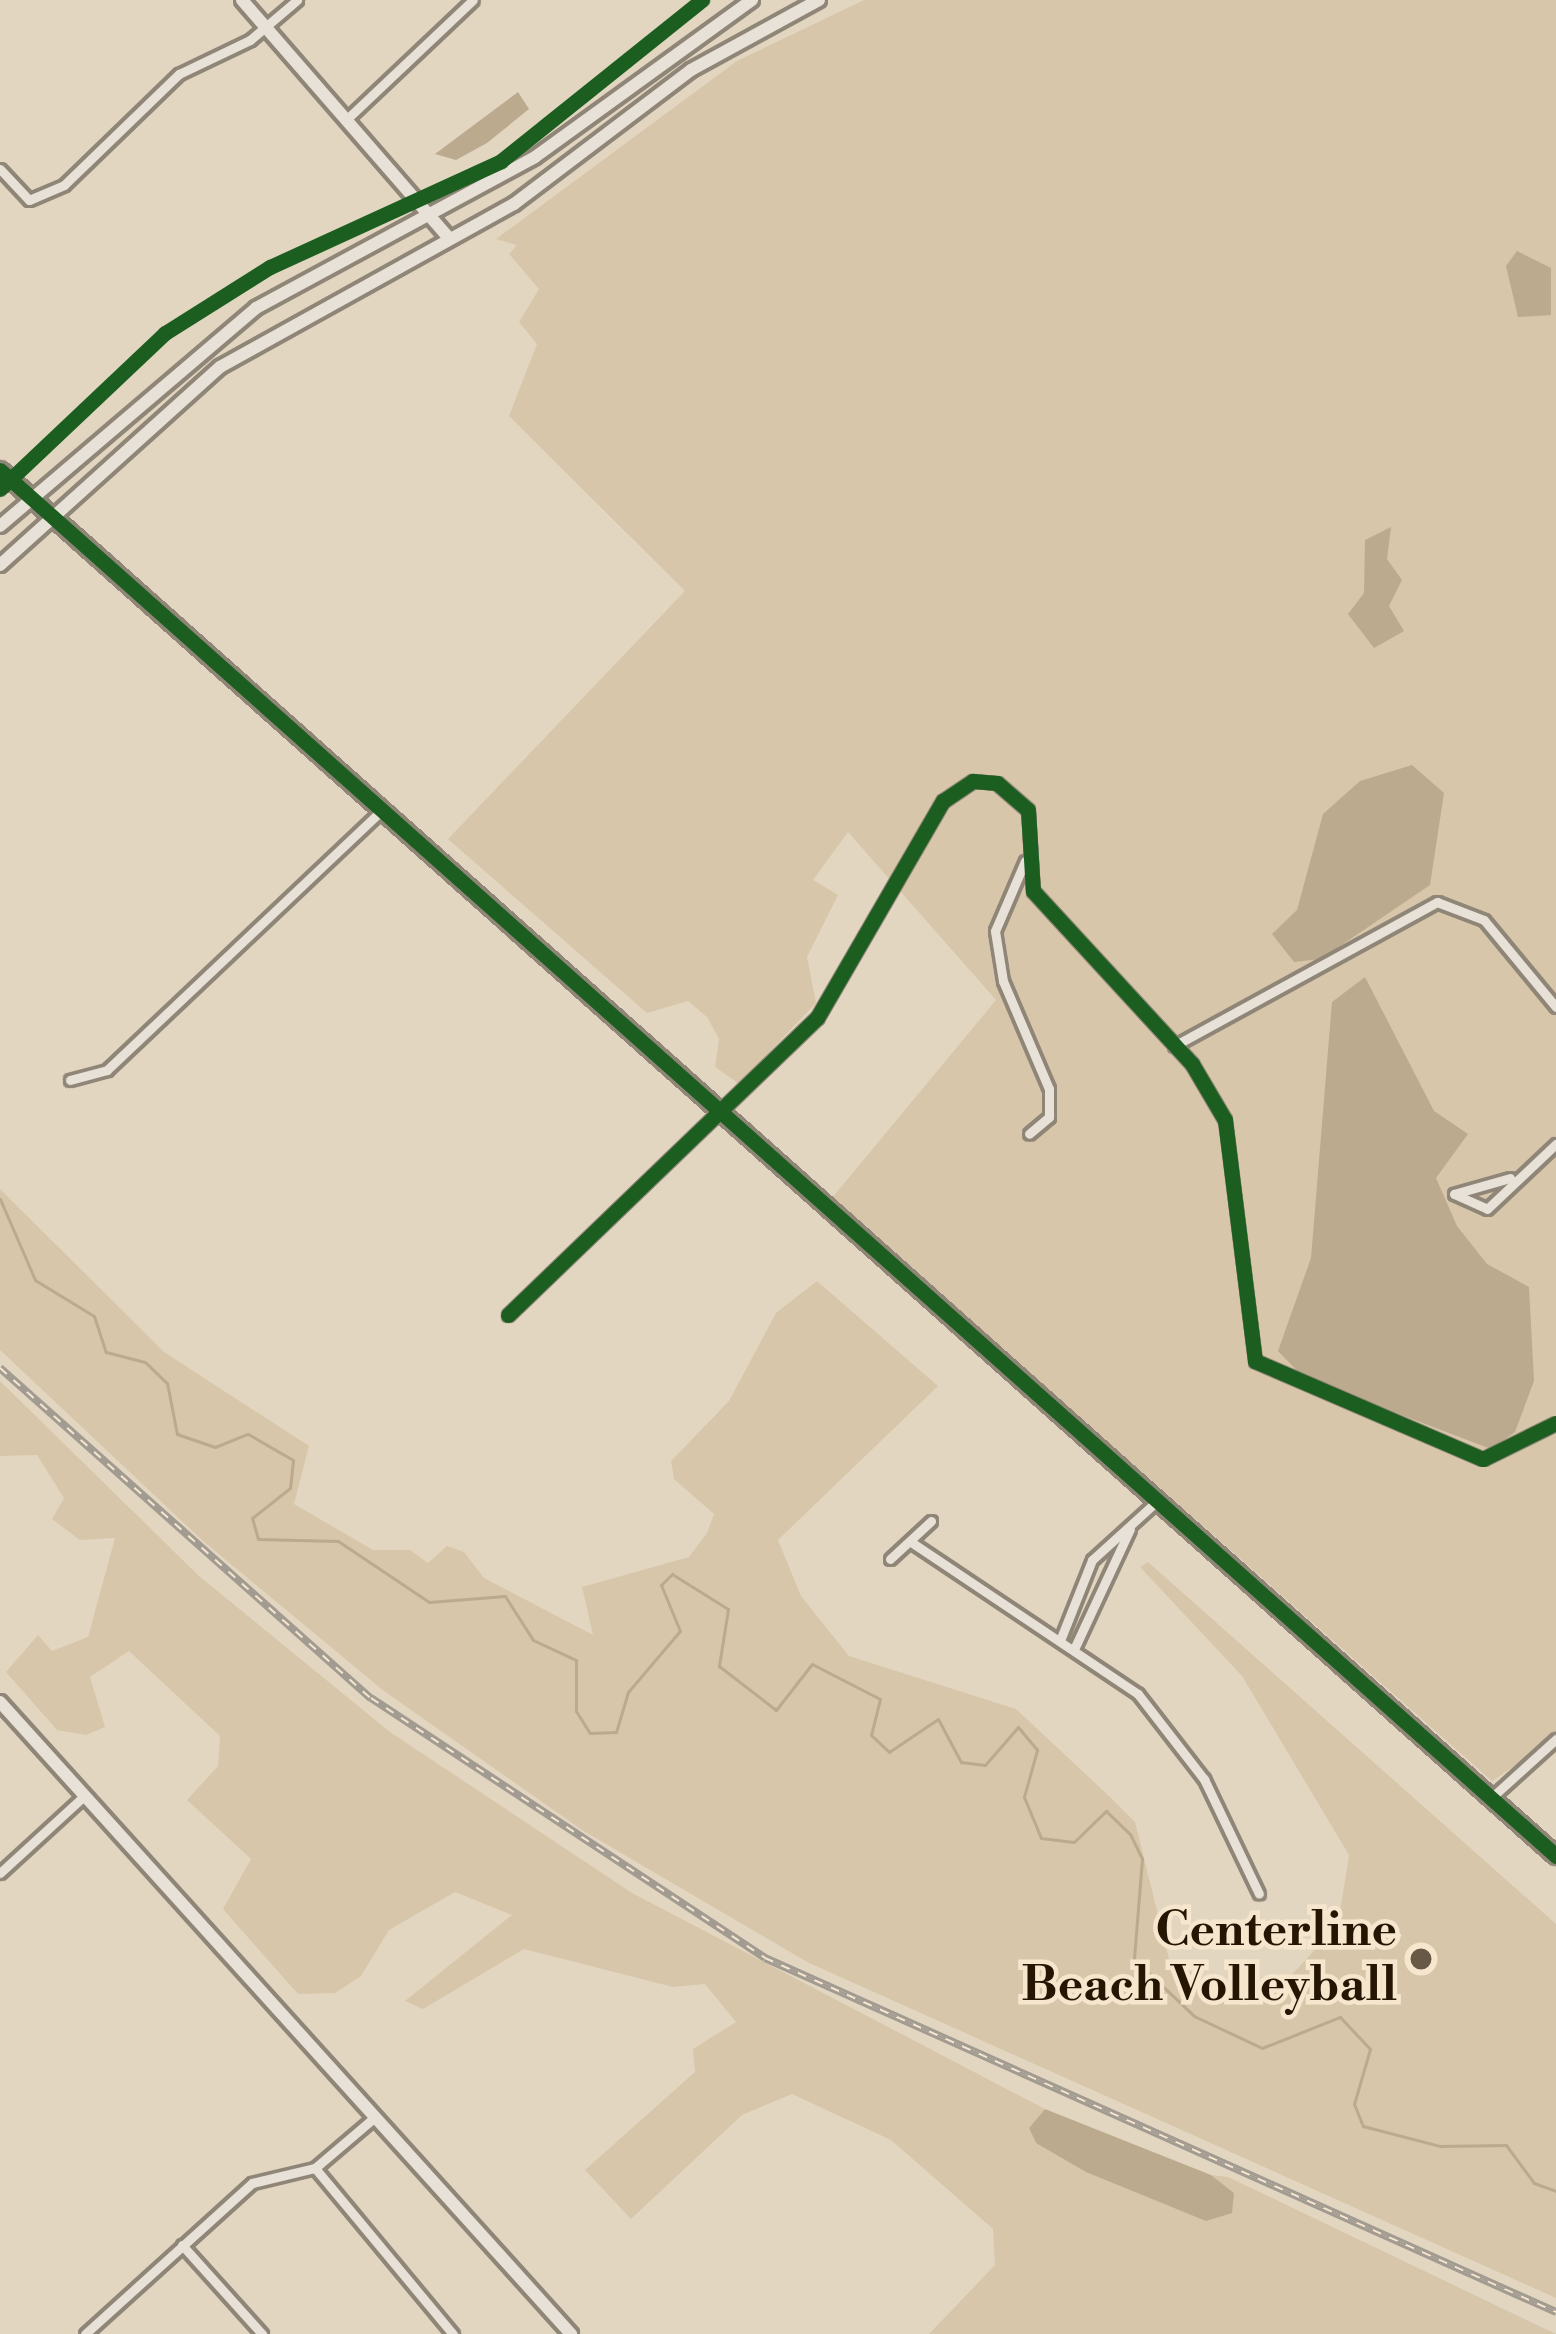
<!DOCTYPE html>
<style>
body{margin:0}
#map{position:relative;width:1556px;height:2334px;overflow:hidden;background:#e3d6c1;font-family:"Libre Bodoni",serif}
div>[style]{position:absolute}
.green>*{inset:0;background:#d7c6a9}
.water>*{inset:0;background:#bcaa8e}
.stream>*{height:3px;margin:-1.5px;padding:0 1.5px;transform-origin:1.5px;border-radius:1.5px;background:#bcaa8e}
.roads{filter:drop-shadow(3px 0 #8f8678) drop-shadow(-3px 0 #8f8678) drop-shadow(0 3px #8f8678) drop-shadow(0 -3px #8f8678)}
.street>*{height:9px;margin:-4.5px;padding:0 4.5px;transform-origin:4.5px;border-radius:4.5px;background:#e8e1d7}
.secondary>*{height:12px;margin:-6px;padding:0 6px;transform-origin:6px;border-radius:6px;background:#e8e1d7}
.primary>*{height:14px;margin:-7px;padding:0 7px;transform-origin:7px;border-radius:7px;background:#e4dcd0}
.rail>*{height:8px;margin-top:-4px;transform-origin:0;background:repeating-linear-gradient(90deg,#f6e6ce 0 9px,#a29b91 0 18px);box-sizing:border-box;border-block:3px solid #a29b91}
.cycleway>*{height:15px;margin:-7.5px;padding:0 7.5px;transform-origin:7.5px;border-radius:7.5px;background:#1b5e20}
.dots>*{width:33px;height:33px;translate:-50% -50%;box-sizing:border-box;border:6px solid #f6e6ce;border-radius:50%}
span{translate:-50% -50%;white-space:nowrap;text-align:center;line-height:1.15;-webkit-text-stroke:9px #f6e6ce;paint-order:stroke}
.poi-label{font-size:48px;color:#251604;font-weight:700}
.right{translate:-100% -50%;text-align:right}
</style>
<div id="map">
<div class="green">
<div style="clip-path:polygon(864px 0,1556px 0,1556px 1738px,1492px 1781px,832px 1198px,996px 1000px,848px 832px,813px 880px,838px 895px,807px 957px,816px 1003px,739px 1084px,715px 1067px,719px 1039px,707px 1017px,688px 1001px,647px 1013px,448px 839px,685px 591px,509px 416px,537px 344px,519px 322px,539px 289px,509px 254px,517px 245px,496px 239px,737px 61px)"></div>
<div style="clip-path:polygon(0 1189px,164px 1352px,309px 1446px,294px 1504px,373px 1550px,410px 1550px,428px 1563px,447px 1546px,464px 1552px,484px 1578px,593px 1635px,582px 1587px,689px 1557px,707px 1533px,714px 1514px,674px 1479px,671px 1461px,729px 1401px,776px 1313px,817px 1281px,938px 1386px,778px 1540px,801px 1596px,849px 1656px,1016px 1709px,1109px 1796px,1135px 1822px,1169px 1959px,1229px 1995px,1273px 1995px,1338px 1925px,1349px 1855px,1242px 1676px,1140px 1567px,1148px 1562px,1556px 1924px,1556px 2298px,807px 1962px,582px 1830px,384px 1691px,203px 1541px,0 1350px)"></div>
<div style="clip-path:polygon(0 1381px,199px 1576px,390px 1732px,632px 1893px,1045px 2109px,1029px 2128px,1036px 2143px,1206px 2221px,1234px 2193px,1211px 2175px,1228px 2177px,1556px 2334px,929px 2334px,995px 2265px,993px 2229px,891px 2140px,792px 2094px,742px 2115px,631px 2219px,585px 2170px,695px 2072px,693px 2049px,736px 2022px,705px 1984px,673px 1987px,524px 1949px,423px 2009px,405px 2001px,512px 1915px,455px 1892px,389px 1930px,361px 1976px,335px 1993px,298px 1994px,223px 1909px,251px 1859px,187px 1800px,218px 1766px,220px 1736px,129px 1651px,90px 1677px,105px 1727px,86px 1735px,57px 1730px,6px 1672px,38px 1635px,52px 1651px,88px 1637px,115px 1538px,80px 1540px,52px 1519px,64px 1498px,37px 1455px,0 1456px)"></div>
</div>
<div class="water">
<div style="clip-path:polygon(518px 92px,529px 109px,487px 143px,456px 160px,435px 154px)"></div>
<div style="clip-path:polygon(1517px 251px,1551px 268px,1551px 315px,1518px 317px,1506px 266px)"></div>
<div style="clip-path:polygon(1391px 527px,1387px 559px,1402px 580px,1389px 606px,1404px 631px,1374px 648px,1348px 614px,1364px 593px,1365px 540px)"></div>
<div style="clip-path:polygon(1412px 765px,1444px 793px,1430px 885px,1321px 959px,1294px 962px,1272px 934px,1297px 910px,1323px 814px,1360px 781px)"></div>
<div style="clip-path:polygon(1365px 977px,1434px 1111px,1468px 1134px,1436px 1178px,1457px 1226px,1487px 1264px,1529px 1287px,1534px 1381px,1515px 1432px,1491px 1449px,1304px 1378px,1278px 1351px,1311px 1258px,1332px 1002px)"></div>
<div style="clip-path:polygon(1045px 2109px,1211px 2175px,1234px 2193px,1232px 2213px,1206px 2221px,1086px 2172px,1036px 2143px,1029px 2128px)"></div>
</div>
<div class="stream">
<div style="left:0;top:1199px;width:88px;rotate:66.6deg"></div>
<div style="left:35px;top:1280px;width:69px;rotate:31.4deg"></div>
<div style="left:94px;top:1316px;width:38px;rotate:72deg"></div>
<div style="left:106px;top:1352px;width:40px;rotate:14.4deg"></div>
<div style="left:145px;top:1362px;width:30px;rotate:44deg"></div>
<div style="left:167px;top:1383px;width:52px;rotate:78.9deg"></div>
<div style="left:177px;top:1434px;width:40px;rotate:18.9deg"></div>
<div style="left:215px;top:1447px;width:35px;rotate:-22deg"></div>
<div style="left:248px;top:1434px;width:52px;rotate:30deg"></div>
<div style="left:293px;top:1460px;width:28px;rotate:96deg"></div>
<div style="left:290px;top:1488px;width:48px;rotate:141.7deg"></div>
<div style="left:252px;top:1518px;width:22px;rotate:74deg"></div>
<div style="left:258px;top:1539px;width:80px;rotate:1.4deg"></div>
<div style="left:338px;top:1541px;width:110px;rotate:33.8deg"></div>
<div style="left:429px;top:1602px;width:76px;rotate:-4.5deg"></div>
<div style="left:505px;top:1596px;width:52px;rotate:57.5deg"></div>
<div style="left:533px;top:1640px;width:47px;rotate:24.9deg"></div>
<div style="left:576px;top:1660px;width:51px;rotate:90deg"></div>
<div style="left:576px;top:1711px;width:26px;rotate:58deg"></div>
<div style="left:590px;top:1733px;width:26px;rotate:-2deg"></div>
<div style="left:616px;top:1732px;width:42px;rotate:-73.3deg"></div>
<div style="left:628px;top:1692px;width:80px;rotate:-49.6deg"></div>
<div style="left:680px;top:1631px;width:50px;rotate:-112.4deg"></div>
<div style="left:661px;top:1585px;width:16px;rotate:-45deg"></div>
<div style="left:672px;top:1574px;width:66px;rotate:32deg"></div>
<div style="left:728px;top:1609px;width:58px;rotate:99deg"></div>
<div style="left:719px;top:1666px;width:72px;rotate:37.7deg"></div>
<div style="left:776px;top:1710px;width:58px;rotate:-52deg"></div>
<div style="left:812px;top:1664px;width:76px;rotate:27.2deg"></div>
<div style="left:880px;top:1699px;width:37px;rotate:104deg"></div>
<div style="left:871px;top:1735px;width:25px;rotate:43deg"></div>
<div style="left:889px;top:1752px;width:59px;rotate:-34deg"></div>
<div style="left:938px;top:1719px;width:49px;rotate:61.9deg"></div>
<div style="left:961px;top:1762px;width:24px;rotate:7deg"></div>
<div style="left:985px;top:1765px;width:50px;rotate:-49deg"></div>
<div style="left:1018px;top:1727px;width:30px;rotate:50deg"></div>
<div style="left:1037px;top:1750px;width:49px;rotate:105.5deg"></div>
<div style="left:1024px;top:1797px;width:44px;rotate:67.5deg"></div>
<div style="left:1041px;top:1838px;width:33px;rotate:7deg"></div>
<div style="left:1074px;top:1842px;width:45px;rotate:-44.1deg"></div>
<div style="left:1106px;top:1811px;width:33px;rotate:44deg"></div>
<div style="left:1130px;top:1834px;width:28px;rotate:64deg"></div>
<div style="left:1142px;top:1859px;width:100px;rotate:94.6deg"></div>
<div style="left:1134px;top:1959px;width:83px;rotate:43.5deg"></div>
<div style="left:1194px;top:2016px;width:75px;rotate:25.2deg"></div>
<div style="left:1262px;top:2048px;width:84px;rotate:-21.7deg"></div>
<div style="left:1340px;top:2017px;width:44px;rotate:46.8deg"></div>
<div style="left:1370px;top:2049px;width:57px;rotate:106.2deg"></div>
<div style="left:1354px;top:2104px;width:24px;rotate:68deg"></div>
<div style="left:1363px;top:2126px;width:80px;rotate:14.6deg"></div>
<div style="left:1440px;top:2146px;width:66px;rotate:-0.9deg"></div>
<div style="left:1506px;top:2145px;width:47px;rotate:53.6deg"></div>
<div style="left:1534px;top:2183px;width:23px;rotate:20deg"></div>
</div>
<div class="roads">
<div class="street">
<div style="left:347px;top:119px;width:173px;rotate:-43.4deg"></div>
<div style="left:0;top:169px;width:42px;rotate:46.9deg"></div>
<div style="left:29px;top:200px;width:38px;rotate:-23deg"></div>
<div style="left:64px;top:185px;width:160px;rotate:-44deg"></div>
<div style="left:179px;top:74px;width:79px;rotate:-25.6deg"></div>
<div style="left:250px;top:40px;width:62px;rotate:-40.4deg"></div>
<div style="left:1025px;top:861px;width:76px;rotate:113.2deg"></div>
<div style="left:995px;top:931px;width:51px;rotate:80.9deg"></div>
<div style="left:1003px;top:981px;width:117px;rotate:66.9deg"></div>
<div style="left:1049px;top:1089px;width:28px;rotate:90deg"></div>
<div style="left:1049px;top:1117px;width:26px;rotate:140deg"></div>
<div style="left:1174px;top:1046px;width:300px;rotate:-28.7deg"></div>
<div style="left:1437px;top:902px;width:50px;rotate:21deg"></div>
<div style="left:1484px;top:920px;width:113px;rotate:50.4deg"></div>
<div style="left:70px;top:1080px;width:38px;rotate:-15deg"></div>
<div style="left:107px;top:1070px;width:378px;rotate:-43.4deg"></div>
<div style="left:1510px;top:1178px;width:58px;rotate:164.1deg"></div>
<div style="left:1454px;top:1194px;width:36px;rotate:24deg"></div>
<div style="left:1487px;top:1209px;width:95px;rotate:-43.3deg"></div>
<div style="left:508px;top:1315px;width:429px;rotate:-43.9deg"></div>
<div style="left:817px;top:1018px;width:251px;rotate:-59.9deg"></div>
<div style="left:943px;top:801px;width:36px;rotate:-34deg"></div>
<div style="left:973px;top:781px;width:24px;rotate:5deg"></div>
<div style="left:997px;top:783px;width:41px;rotate:41.1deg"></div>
<div style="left:1028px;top:810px;width:81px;rotate:86.5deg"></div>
<div style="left:1033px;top:891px;width:235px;rotate:47.4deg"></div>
<div style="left:1192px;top:1064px;width:65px;rotate:59.5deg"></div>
<div style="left:1225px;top:1120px;width:243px;rotate:82.9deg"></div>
<div style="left:1255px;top:1361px;width:248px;rotate:23.3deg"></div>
<div style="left:1483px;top:1459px;width:81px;rotate:-26.3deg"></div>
<div style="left:911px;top:1542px;width:273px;rotate:33.8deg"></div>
<div style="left:1138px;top:1694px;width:108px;rotate:52.2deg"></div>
<div style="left:1204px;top:1779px;width:127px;rotate:64.4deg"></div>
<div style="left:890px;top:1559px;width:56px;rotate:-42.8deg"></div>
<div style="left:1061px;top:1638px;width:84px;rotate:-68.3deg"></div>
<div style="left:1092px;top:1560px;width:86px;rotate:-42.2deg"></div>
<div style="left:1075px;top:1647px;width:130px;rotate:-65deg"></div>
<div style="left:1491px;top:1798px;width:88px;rotate:-42.2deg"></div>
<div style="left:0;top:1873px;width:115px;rotate:-42.5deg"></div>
<div style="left:315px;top:2168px;width:216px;rotate:50.3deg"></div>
<div style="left:182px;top:2245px;width:120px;rotate:48deg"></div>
<div style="left:85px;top:2334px;width:225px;rotate:-42.1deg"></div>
<div style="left:252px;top:2183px;width:65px;rotate:-13.4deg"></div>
<div style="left:315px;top:2168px;width:79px;rotate:-40.4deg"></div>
</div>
<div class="secondary">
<div style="left:242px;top:0;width:313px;rotate:49deg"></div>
<div style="left:0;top:526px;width:336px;rotate:-40.4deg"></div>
<div style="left:256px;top:308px;width:317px;rotate:-28.4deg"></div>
<div style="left:535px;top:157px;width:268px;rotate:-35.9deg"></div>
<div style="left:0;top:565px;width:296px;rotate:-42deg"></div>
<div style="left:220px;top:367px;width:336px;rotate:-29deg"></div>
<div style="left:514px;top:204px;width:222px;rotate:-37.1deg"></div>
<div style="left:691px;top:70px;width:146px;rotate:-28.7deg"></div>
<div style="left:0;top:1702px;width:852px;rotate:47.9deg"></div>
</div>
<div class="primary">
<div style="left:0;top:470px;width:2084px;rotate:41.69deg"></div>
</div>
</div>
<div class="rail">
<div style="left:0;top:1368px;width:497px;rotate:41.7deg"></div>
<div style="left:371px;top:1698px;width:472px;rotate:33.4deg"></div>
<div style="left:765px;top:1958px;width:867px;rotate:24.11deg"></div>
</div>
<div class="cycleway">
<div style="left:0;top:470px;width:2084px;rotate:41.69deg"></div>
<div style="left:0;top:489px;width:227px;rotate:-43.4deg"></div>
<div style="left:165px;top:333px;width:124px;rotate:-32.2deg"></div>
<div style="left:270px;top:267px;width:254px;rotate:-24.6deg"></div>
<div style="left:501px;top:161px;width:258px;rotate:-38.7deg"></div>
<div style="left:508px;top:1315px;width:429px;rotate:-43.9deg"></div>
<div style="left:817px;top:1018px;width:251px;rotate:-59.9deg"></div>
<div style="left:943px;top:801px;width:36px;rotate:-34deg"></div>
<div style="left:973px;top:781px;width:24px;rotate:5deg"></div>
<div style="left:997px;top:783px;width:41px;rotate:41.1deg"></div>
<div style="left:1028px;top:810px;width:81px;rotate:86.5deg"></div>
<div style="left:1033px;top:891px;width:235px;rotate:47.4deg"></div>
<div style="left:1192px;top:1064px;width:65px;rotate:59.5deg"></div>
<div style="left:1225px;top:1120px;width:243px;rotate:82.9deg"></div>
<div style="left:1255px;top:1361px;width:248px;rotate:23.3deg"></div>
<div style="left:1483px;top:1459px;width:81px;rotate:-26.3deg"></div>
</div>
<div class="dots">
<div style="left:1421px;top:1959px;background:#685946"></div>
</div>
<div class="poi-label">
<span class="right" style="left:1397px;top:1959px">Centerline<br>Beach Volleyball</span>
</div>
</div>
